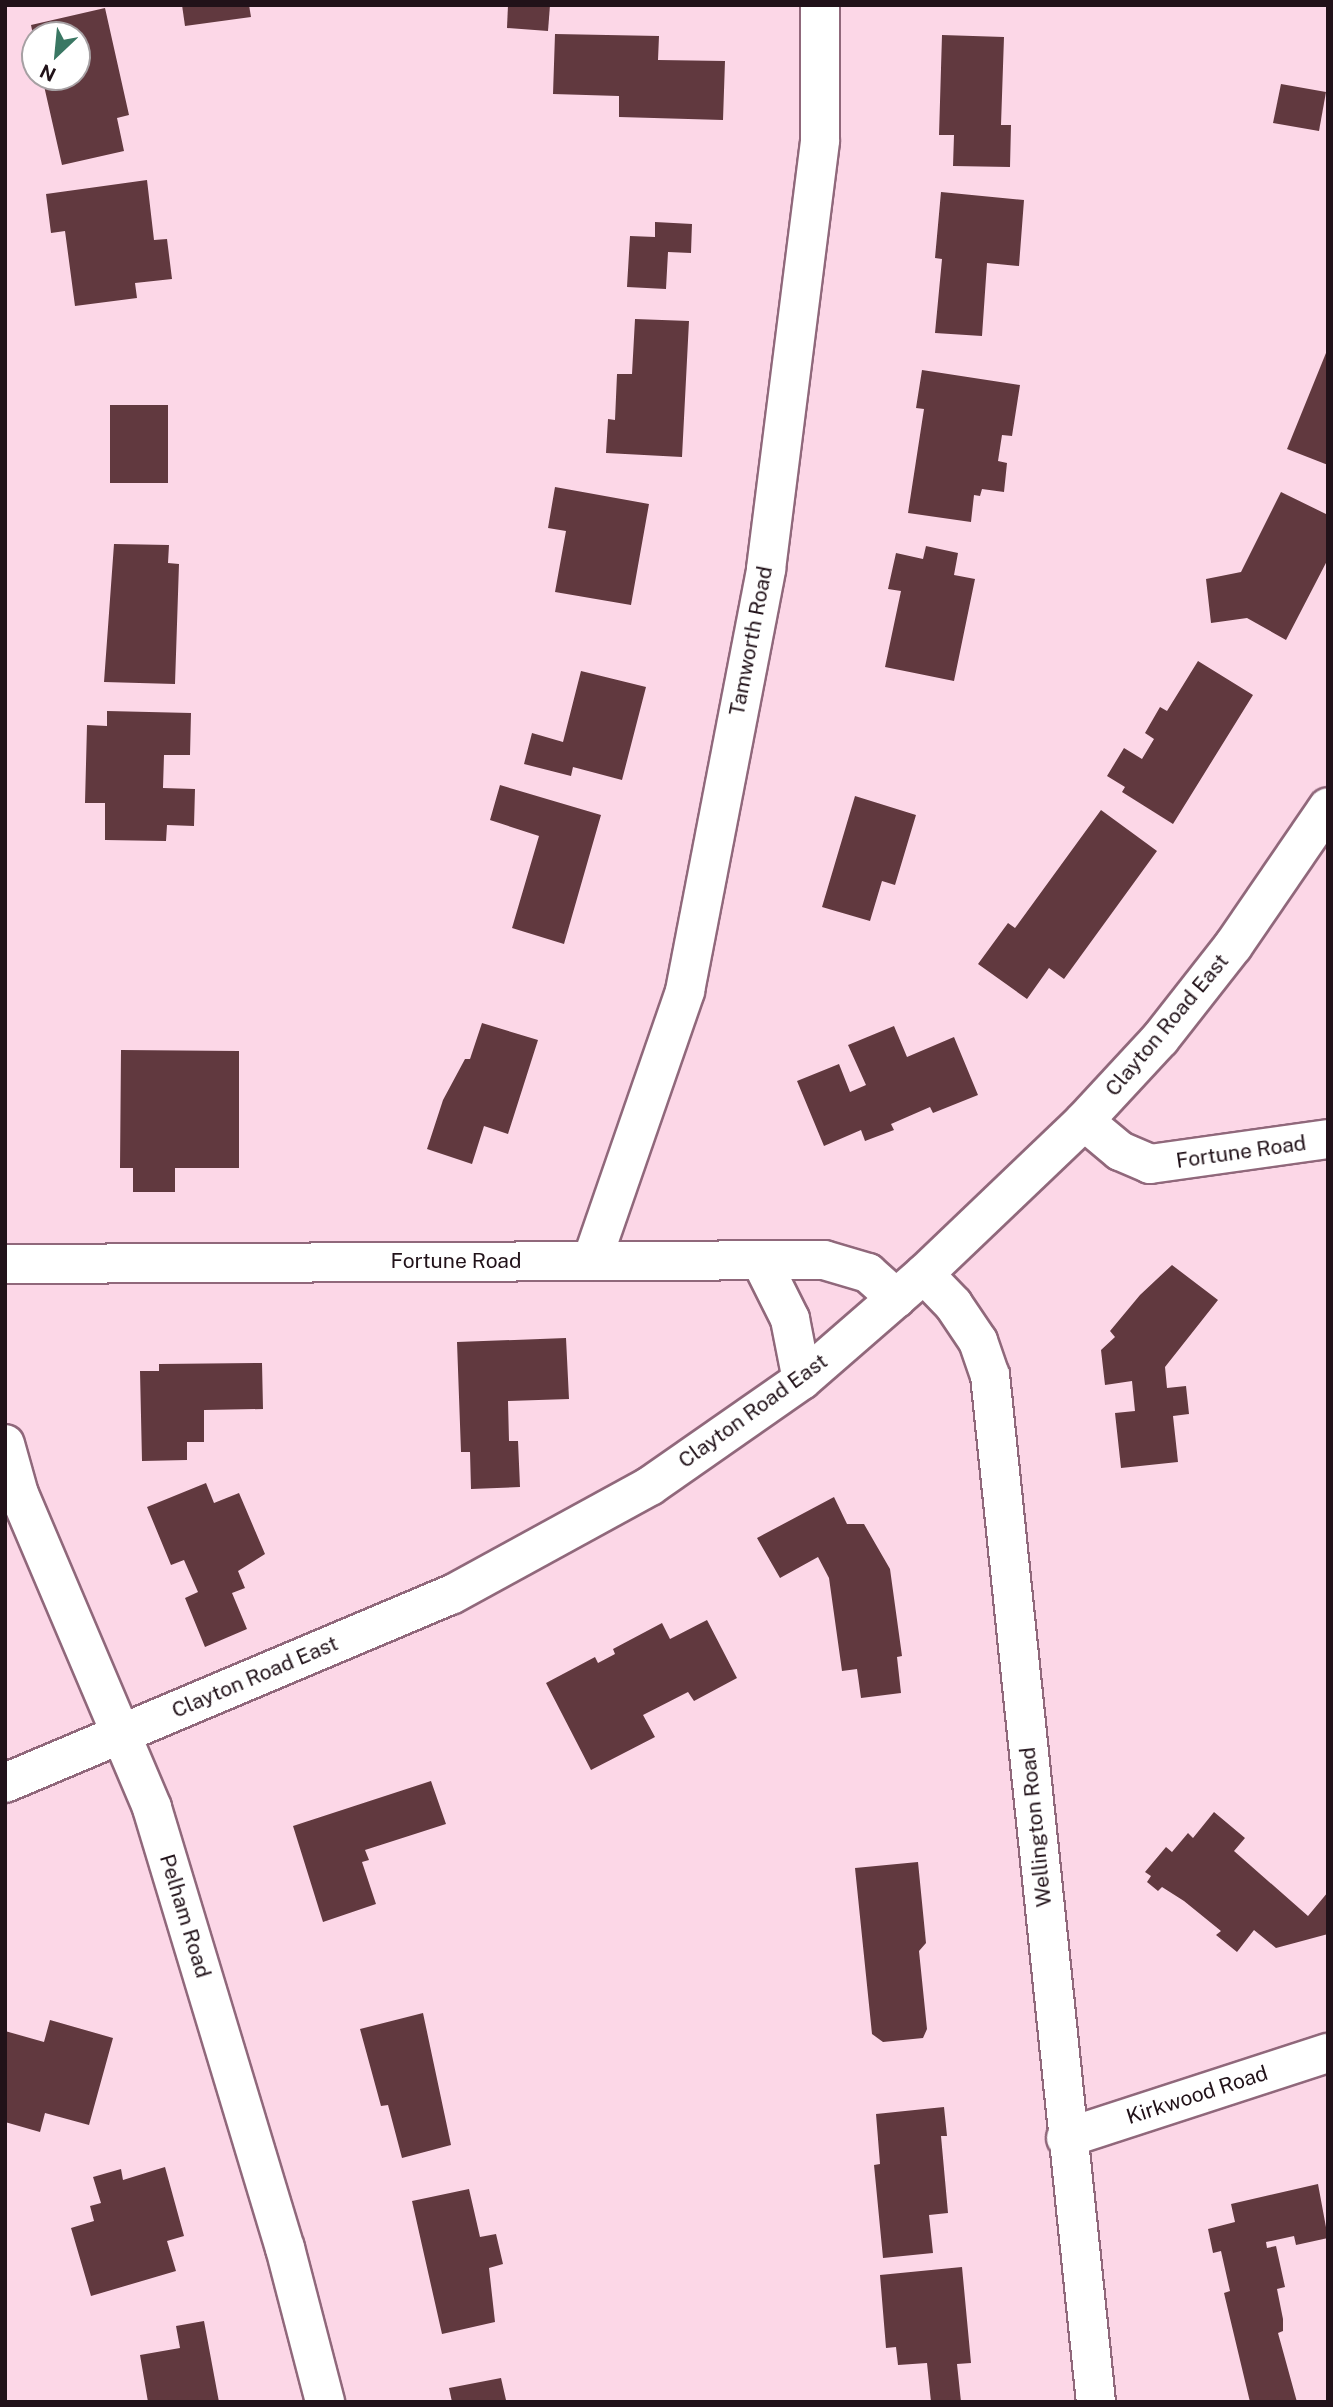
<!DOCTYPE html>
<style>
body{margin:0}
#map{position:relative;width:1333px;height:2407px;overflow:hidden;background:#fcd7e7;font-family:"Public Sans",sans-serif}
div>[style]{position:absolute}
.building>*{inset:0;background:#61393f}
.roads{filter:drop-shadow(2px 0 #90687b) drop-shadow(-2px 0 #90687b) drop-shadow(0 2px #90687b) drop-shadow(0 -2px #90687b)}
.minor>*{height:38px;margin:-19px;padding:0 19px;transform-origin:19px;border-radius:19px;background:#fff}
span{translate:-50% -50%;white-space:nowrap;text-align:center;line-height:1.15;-webkit-text-stroke:7px #fff;paint-order:stroke}
.street-label{font-size:21px;color:#211219}
.frame{position:absolute;inset:0;border:7px solid #211219;pointer-events:none}
.north{position:absolute;left:21px;top:21px;width:70px;height:70px;box-sizing:border-box;background:#fff;border:2px solid #a6a0a3;border-radius:50%;rotate:206deg;font-size:19px;font-weight:700;line-height:28px;text-align:center;color:#211219}
.north::after{content:'';display:block;margin:auto;width:24px;height:32px;background:#3a7763;clip-path:polygon(50% 0,100% 100%,50% 72%,0 100%)}
</style>
<div id="map">
<div class="building">
<div style="clip-path:polygon(182px 5px,249px 5px,251px 17px,185px 26px)"></div>
<div style="clip-path:polygon(508px 5px,550px 5px,548px 31px,507px 28px)"></div>
<div style="clip-path:polygon(105px 8px,129px 115px,117px 118px,124px 151px,62px 165px,42px 77px,77px 77px,77px 35px,33px 35px,31px 25px)"></div>
<div style="clip-path:polygon(555px 34px,659px 36px,658px 60px,725px 61px,723px 120px,619px 117px,619px 96px,553px 94px)"></div>
<div style="clip-path:polygon(942px 35px,1004px 37px,1001px 125px,1011px 125px,1010px 167px,953px 166px,954px 135px,939px 135px)"></div>
<div style="clip-path:polygon(1281px 84px,1326px 92px,1319px 131px,1273px 123px)"></div>
<div style="clip-path:polygon(147px 180px,154px 240px,167px 239px,172px 279px,135px 283px,137px 298px,75px 306px,65px 231px,51px 233px,46px 194px)"></div>
<div style="clip-path:polygon(941px 192px,1024px 200px,1019px 266px,987px 263px,982px 336px,935px 333px,942px 259px,935px 258px)"></div>
<div style="clip-path:polygon(655px 222px,692px 224px,691px 253px,668px 252px,666px 289px,627px 287px,630px 236px,655px 237px)"></div>
<div style="clip-path:polygon(635px 319px,689px 321px,682px 457px,606px 453px,608px 419px,615px 420px,617px 374px,632px 374px)"></div>
<div style="clip-path:polygon(1328px 348px,1328px 465px,1287px 449px)"></div>
<div style="clip-path:polygon(922px 370px,1020px 385px,1012px 436px,1002px 435px,998px 461px,1007px 463px,1004px 492px,982px 489px,980px 496px,974px 495px,971px 522px,908px 513px,924px 409px,916px 408px)"></div>
<div style="clip-path:polygon(110px 405px,168px 405px,168px 483px,110px 483px)"></div>
<div style="clip-path:polygon(555px 487px,649px 504px,631px 605px,555px 592px,566px 531px,548px 528px)"></div>
<div style="clip-path:polygon(1281px 492px,1328px 515px,1328px 559px,1286px 640px,1247px 618px,1211px 623px,1206px 579px,1241px 572px)"></div>
<div style="clip-path:polygon(114px 544px,169px 545px,168px 563px,179px 564px,175px 684px,104px 682px)"></div>
<div style="clip-path:polygon(926px 546px,958px 553px,954px 575px,975px 579px,954px 681px,885px 667px,901px 591px,888px 589px,896px 553px,923px 559px)"></div>
<div style="clip-path:polygon(1198px 661px,1253px 695px,1173px 824px,1122px 792px,1125px 787px,1107px 776px,1124px 748px,1142px 759px,1154px 739px,1145px 733px,1160px 707px,1167px 711px)"></div>
<div style="clip-path:polygon(581px 671px,646px 687px,622px 780px,573px 767px,571px 776px,524px 764px,532px 733px,563px 742px)"></div>
<div style="clip-path:polygon(107px 711px,191px 713px,190px 755px,164px 755px,163px 788px,195px 789px,194px 826px,167px 825px,166px 841px,105px 840px,105px 803px,85px 803px,87px 725px,107px 726px)"></div>
<div style="clip-path:polygon(500px 785px,601px 815px,564px 944px,512px 928px,539px 836px,490px 820px)"></div>
<div style="clip-path:polygon(855px 796px,916px 815px,895px 885px,882px 881px,870px 921px,822px 907px)"></div>
<div style="clip-path:polygon(1101px 810px,1157px 851px,1064px 979px,1049px 968px,1027px 999px,978px 964px,1008px 923px,1015px 928px)"></div>
<div style="clip-path:polygon(482px 1023px,538px 1040px,508px 1134px,484px 1126px,472px 1164px,427px 1149px,443px 1100px,465px 1059px,470px 1059px)"></div>
<div style="clip-path:polygon(894px 1026px,907px 1057px,954px 1037px,978px 1095px,933px 1113px,930px 1107px,891px 1124px,894px 1130px,865px 1141px,861px 1130px,824px 1146px,797px 1081px,839px 1064px,850px 1092px,866px 1085px,848px 1045px)"></div>
<div style="clip-path:polygon(121px 1050px,239px 1051px,239px 1168px,175px 1168px,175px 1192px,133px 1192px,133px 1168px,120px 1168px)"></div>
<div style="clip-path:polygon(1172px 1265px,1218px 1300px,1165px 1367px,1167px 1388px,1186px 1386px,1189px 1414px,1173px 1416px,1178px 1462px,1121px 1468px,1115px 1413px,1135px 1411px,1132px 1381px,1105px 1385px,1101px 1350px,1115px 1337px,1110px 1331px,1140px 1295px)"></div>
<div style="clip-path:polygon(566px 1338px,569px 1399px,508px 1401px,509px 1441px,518px 1441px,520px 1487px,471px 1489px,470px 1452px,461px 1452px,457px 1342px)"></div>
<div style="clip-path:polygon(262px 1363px,263px 1409px,204px 1410px,204px 1442px,187px 1442px,187px 1460px,142px 1461px,140px 1371px,159px 1371px,159px 1364px)"></div>
<div style="clip-path:polygon(206px 1483px,214px 1503px,239px 1493px,265px 1554px,238px 1571px,245px 1588px,232px 1593px,247px 1629px,205px 1647px,185px 1598px,198px 1592px,184px 1560px,171px 1565px,147px 1507px)"></div>
<div style="clip-path:polygon(834px 1497px,847px 1524px,864px 1524px,890px 1569px,902px 1656px,897px 1657px,901px 1693px,861px 1698px,857px 1669px,842px 1671px,829px 1578px,818px 1557px,780px 1578px,757px 1538px)"></div>
<div style="clip-path:polygon(707px 1620px,737px 1678px,694px 1701px,688px 1692px,643px 1715px,655px 1737px,591px 1770px,546px 1683px,595px 1657px,598px 1663px,615px 1654px,613px 1649px,662px 1623px,670px 1639px)"></div>
<div style="clip-path:polygon(431px 1781px,446px 1824px,365px 1850px,369px 1860px,362px 1862px,376px 1904px,323px 1922px,293px 1826px)"></div>
<div style="clip-path:polygon(1214px 1812px,1245px 1838px,1234px 1851px,1308px 1916px,1328px 1892px,1328px 1934px,1276px 1948px,1254px 1930px,1237px 1952px,1216px 1935px,1221px 1931px,1184px 1901px,1162px 1887px,1158px 1891px,1147px 1882px,1151px 1876px,1145px 1872px,1166px 1847px,1172px 1852px,1188px 1833px,1193px 1838px)"></div>
<div style="clip-path:polygon(918px 1862px,926px 1943px,919px 1951px,927px 2029px,923px 2038px,883px 2042px,872px 2034px,855px 1868px)"></div>
<div style="clip-path:polygon(423px 2013px,451px 2145px,402px 2158px,388px 2105px,381px 2106px,360px 2029px)"></div>
<div style="clip-path:polygon(50px 2020px,113px 2038px,89px 2125px,45px 2113px,40px 2132px,5px 2122px,5px 2031px,44px 2042px)"></div>
<div style="clip-path:polygon(944px 2107px,947px 2136px,941px 2136px,948px 2213px,929px 2215px,933px 2253px,883px 2258px,874px 2165px,880px 2164px,876px 2114px)"></div>
<div style="clip-path:polygon(165px 2167px,184px 2236px,167px 2241px,176px 2271px,91px 2296px,71px 2228px,94px 2221px,90px 2206px,101px 2203px,93px 2177px,121px 2169px,123px 2180px)"></div>
<div style="clip-path:polygon(1318px 2184px,1328px 2238px,1296px 2245px,1294px 2236px,1266px 2242px,1267px 2248px,1276px 2246px,1285px 2287px,1277px 2289px,1283px 2319px,1283px 2331px,1278px 2333px,1297px 2402px,1250px 2402px,1224px 2293px,1230px 2291px,1221px 2251px,1213px 2253px,1208px 2229px,1235px 2222px,1231px 2204px)"></div>
<div style="clip-path:polygon(469px 2189px,480px 2237px,496px 2234px,503px 2264px,489px 2268px,495px 2322px,442px 2334px,412px 2201px)"></div>
<div style="clip-path:polygon(962px 2267px,971px 2363px,957px 2364px,961px 2402px,931px 2402px,927px 2363px,898px 2365px,896px 2347px,886px 2348px,880px 2275px)"></div>
<div style="clip-path:polygon(204px 2321px,219px 2402px,148px 2402px,140px 2355px,180px 2348px,176px 2326px)"></div>
<div style="clip-path:polygon(501px 2378px,506px 2400px,511px 2402px,452px 2402px,449px 2388px)"></div>
</div>
<div class="roads">
<div class="minor">
<div style="left:1084px;top:1121px;width:47px;rotate:39.8deg"></div>
<div style="left:1120px;top:1151px;width:33px;rotate:23deg"></div>
<div style="left:1150px;top:1164px;width:180px;rotate:-8deg"></div>
<div style="left:592px;top:1260px;width:285px;rotate:-70.9deg"></div>
<div style="left:685px;top:991px;width:430px;rotate:-79.1deg"></div>
<div style="left:766px;top:569px;width:432px;rotate:-82.8deg"></div>
<div style="left:820px;top:140px;width:135px;rotate:-90deg"></div>
<div style="left:762px;top:1263px;width:63px;rotate:63.4deg"></div>
<div style="left:790px;top:1319px;width:62px;rotate:78.9deg"></div>
<div style="left:5px;top:1264px;width:819px;rotate:-0.28deg"></div>
<div style="left:824px;top:1260px;width:46px;rotate:16.5deg"></div>
<div style="left:868px;top:1273px;width:38px;rotate:42deg"></div>
<div style="left:924px;top:1274px;width:42px;rotate:46deg"></div>
<div style="left:953px;top:1304px;width:45px;rotate:56deg"></div>
<div style="left:978px;top:1341px;width:36px;rotate:71deg"></div>
<div style="left:990px;top:1375px;width:1032px;rotate:84.11deg"></div>
<div style="left:5px;top:1444px;width:52px;rotate:74.4deg"></div>
<div style="left:19px;top:1494px;width:341px;rotate:67deg"></div>
<div style="left:152px;top:1808px;width:460px;rotate:73.2deg"></div>
<div style="left:285px;top:2248px;width:159px;rotate:75.4deg"></div>
<div style="left:5px;top:1783px;width:484px;rotate:-22.9deg"></div>
<div style="left:451px;top:1595px;width:227px;rotate:-28.7deg"></div>
<div style="left:650px;top:1486px;width:185px;rotate:-34.9deg"></div>
<div style="left:802px;top:1380px;width:162px;rotate:-41deg"></div>
<div style="left:924px;top:1274px;width:221px;rotate:-43.7deg"></div>
<div style="left:1084px;top:1121px;width:112px;rotate:-47.2deg"></div>
<div style="left:1160px;top:1039px;width:118px;rotate:-51.9deg"></div>
<div style="left:1233px;top:946px;width:168px;rotate:-55.6deg"></div>
<div style="left:1066px;top:2138px;width:275px;rotate:-18deg"></div>
</div>
</div>
<div class="street-label">
<span style="left:751px;top:641px;rotate:-79deg">Tamworth Road</span>
<span style="left:1167px;top:1025px;rotate:-50deg">Clayton Road East</span>
<span style="left:1241px;top:1152px;rotate:-8deg">Fortune Road</span>
<span style="left:456px;top:1261px">Fortune Road</span>
<span style="left:753px;top:1411px;rotate:-36deg">Clayton Road East</span>
<span style="left:255px;top:1677px;rotate:-23deg">Clayton Road East</span>
<span style="left:1036px;top:1827px;rotate:-96deg">Wellington Road</span>
<span style="left:185px;top:1916px;rotate:73deg">Pelham Road</span>
<span style="left:1197px;top:2095px;rotate:-18deg">Kirkwood Road</span>
</div>
<div class="frame"></div>
<div class="north">N</div>
</div>
